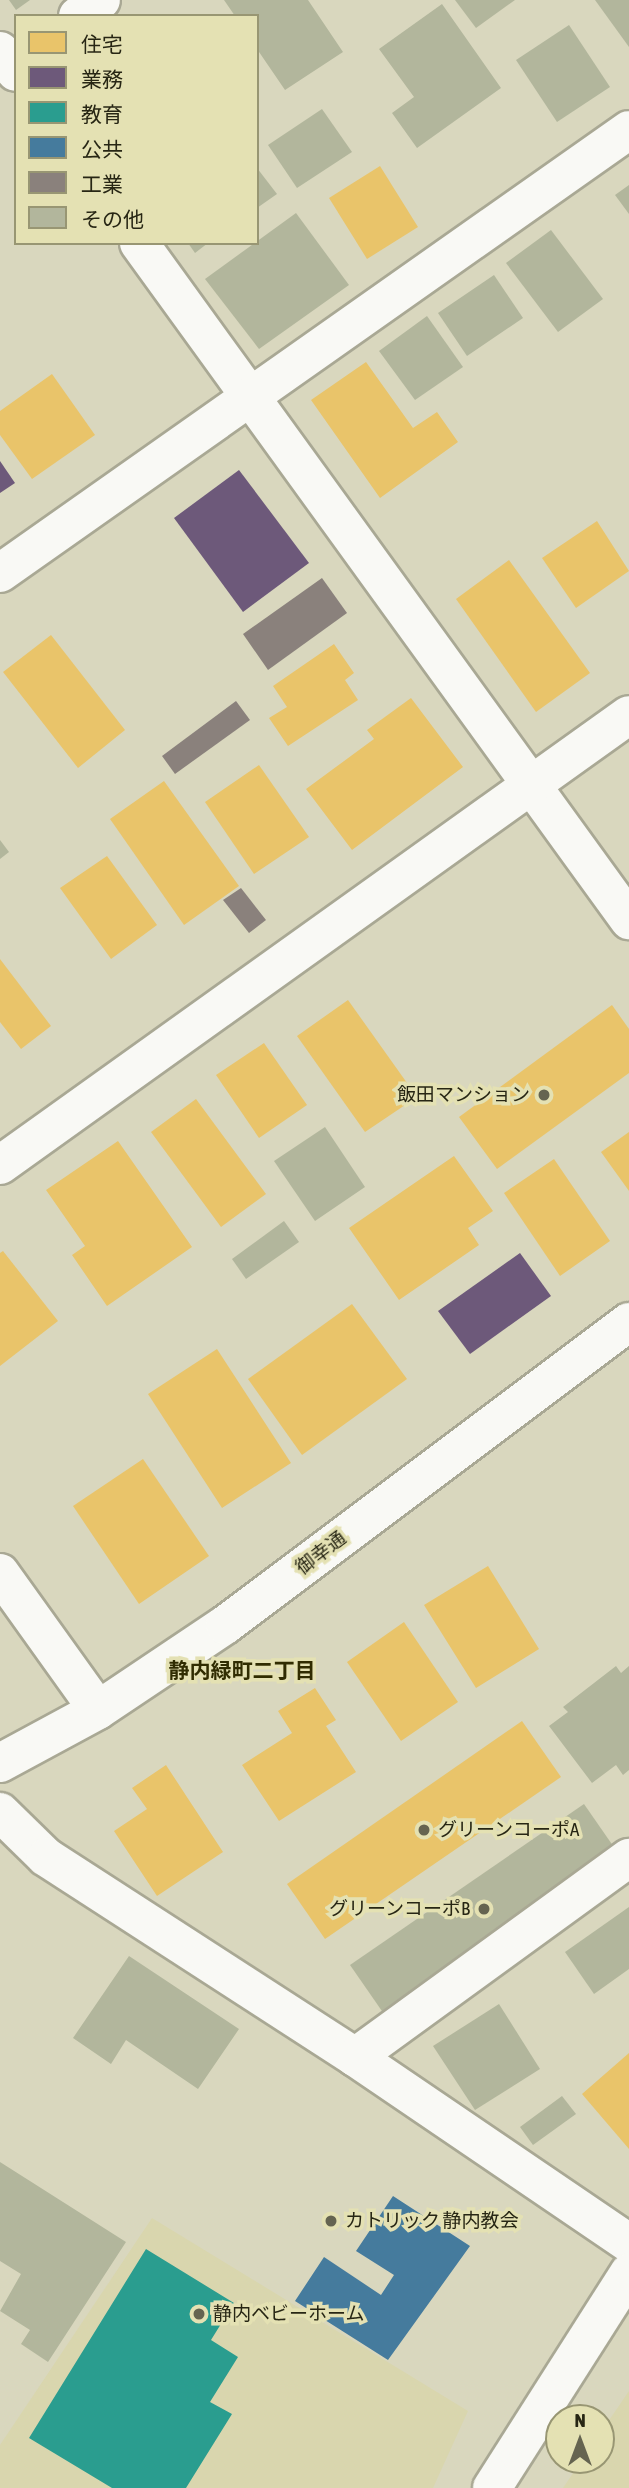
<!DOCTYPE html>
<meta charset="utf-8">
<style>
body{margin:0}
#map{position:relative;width:629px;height:2488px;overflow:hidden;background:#d9d7be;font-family:"Asap Condensed","Noto Sans JP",sans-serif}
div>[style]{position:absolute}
.built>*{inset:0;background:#d9d6ae}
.homes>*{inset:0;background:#e9c46a}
.offices>*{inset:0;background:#6d597a}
.schools>*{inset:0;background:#2a9d8f}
.public>*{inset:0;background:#457b9d}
.industry>*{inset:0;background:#8a817c}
.building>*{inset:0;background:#b2b69c}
.roads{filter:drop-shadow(2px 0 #a9a894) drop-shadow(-2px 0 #a9a894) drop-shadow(0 2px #a9a894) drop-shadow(0 -2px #a9a894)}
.minor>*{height:38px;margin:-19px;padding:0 19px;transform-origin:19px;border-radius:19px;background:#f9f9f5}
.dots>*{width:19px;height:19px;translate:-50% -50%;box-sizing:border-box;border:4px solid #e4e1b3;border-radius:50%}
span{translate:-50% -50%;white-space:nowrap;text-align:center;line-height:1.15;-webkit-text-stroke:7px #e4e1b3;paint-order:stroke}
.poi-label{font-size:19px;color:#272614}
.right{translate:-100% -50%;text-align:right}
.left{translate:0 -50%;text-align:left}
.street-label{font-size:19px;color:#272614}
.neighbourhood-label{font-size:21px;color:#302c01;font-weight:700}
.legend{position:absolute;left:14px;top:14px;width:245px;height:231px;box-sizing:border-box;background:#e4e1b3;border:2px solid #989673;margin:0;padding:9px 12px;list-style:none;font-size:21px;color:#272614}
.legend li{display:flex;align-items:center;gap:14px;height:35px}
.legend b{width:35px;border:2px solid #989673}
.north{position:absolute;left:545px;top:2404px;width:70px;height:70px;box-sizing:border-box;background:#e4e1b3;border:2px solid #989673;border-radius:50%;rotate:0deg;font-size:19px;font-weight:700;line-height:28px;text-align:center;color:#272614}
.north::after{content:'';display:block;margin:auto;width:24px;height:32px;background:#656450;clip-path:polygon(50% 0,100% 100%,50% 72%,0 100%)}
</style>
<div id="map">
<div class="built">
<div style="clip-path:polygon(152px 2218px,468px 2411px,433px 2488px,0 2488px,0 2445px)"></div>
<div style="clip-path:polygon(629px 2391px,629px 2488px,563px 2488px,582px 2460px,601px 2460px,601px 2432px)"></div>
</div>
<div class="homes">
<div style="clip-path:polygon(380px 166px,418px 227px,367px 259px,329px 198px)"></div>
<div style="clip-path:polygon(366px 362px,413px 428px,437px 412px,458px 442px,380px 498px,311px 400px)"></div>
<div style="clip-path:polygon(52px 374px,95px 435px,32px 479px,0 435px,0 411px)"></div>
<div style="clip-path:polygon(597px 521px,629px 571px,576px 608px,542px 558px)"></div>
<div style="clip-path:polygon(509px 560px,590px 673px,536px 712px,456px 599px)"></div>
<div style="clip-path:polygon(51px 635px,125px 730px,78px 768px,3px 672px)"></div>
<div style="clip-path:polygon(334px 644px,354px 673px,345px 680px,358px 700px,288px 746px,269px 718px,287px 707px,273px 686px)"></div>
<div style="clip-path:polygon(411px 698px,463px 767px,352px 850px,306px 789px,374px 739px,367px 730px)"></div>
<div style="clip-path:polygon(259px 765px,309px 837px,254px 874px,205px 802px)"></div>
<div style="clip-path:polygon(164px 781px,239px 886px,184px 925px,110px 819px)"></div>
<div style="clip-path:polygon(107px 856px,157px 925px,111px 959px,60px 888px)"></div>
<div style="clip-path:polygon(0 959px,51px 1026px,21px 1049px,0 1022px)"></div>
<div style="clip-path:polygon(348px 1000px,417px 1097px,365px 1132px,297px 1036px)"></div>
<div style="clip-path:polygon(612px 1005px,629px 1029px,629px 1073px,497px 1169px,459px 1117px)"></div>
<div style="clip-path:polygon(264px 1043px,307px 1105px,259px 1138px,216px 1075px)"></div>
<div style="clip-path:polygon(196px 1099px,266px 1194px,221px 1227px,151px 1132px)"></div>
<div style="clip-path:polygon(629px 1132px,629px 1191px,601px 1152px)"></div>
<div style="clip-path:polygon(118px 1141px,192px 1247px,107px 1306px,72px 1255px,85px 1246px,46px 1190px)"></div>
<div style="clip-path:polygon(454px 1156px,493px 1211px,468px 1228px,479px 1245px,399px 1300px,349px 1228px)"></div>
<div style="clip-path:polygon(554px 1159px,610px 1241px,560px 1276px,504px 1193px)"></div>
<div style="clip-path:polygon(3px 1251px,58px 1321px,0 1366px,0 1253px)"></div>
<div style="clip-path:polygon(352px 1304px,407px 1379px,302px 1455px,248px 1379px)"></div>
<div style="clip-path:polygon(217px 1349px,291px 1463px,222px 1508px,148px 1394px)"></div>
<div style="clip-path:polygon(143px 1459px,209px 1556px,139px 1604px,73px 1506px)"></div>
<div style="clip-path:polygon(488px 1566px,539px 1649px,476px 1688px,424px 1605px)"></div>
<div style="clip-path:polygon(404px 1622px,458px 1702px,401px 1741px,347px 1662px)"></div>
<div style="clip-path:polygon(315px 1688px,336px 1720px,326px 1726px,356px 1772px,279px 1821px,242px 1765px,292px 1733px,278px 1711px)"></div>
<div style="clip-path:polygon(522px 1721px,561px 1777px,325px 1939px,287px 1884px)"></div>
<div style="clip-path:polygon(166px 1765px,223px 1852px,157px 1896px,114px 1831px,147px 1809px,132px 1788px)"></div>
<div style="clip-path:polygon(629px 2053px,629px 2149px,582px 2094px)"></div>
</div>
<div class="offices">
<div style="clip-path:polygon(0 461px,15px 483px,0 493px)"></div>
<div style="clip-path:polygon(239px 470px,309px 563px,243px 612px,174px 518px)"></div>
<div style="clip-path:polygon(520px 1253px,551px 1296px,470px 1354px,438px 1311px)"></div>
</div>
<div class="schools">
<div style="clip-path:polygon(146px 2249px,234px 2303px,211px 2340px,238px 2357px,210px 2402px,232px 2414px,186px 2488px,112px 2488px,29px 2438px)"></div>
</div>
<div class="public">
<div style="clip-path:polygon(393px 2196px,470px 2246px,388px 2360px,295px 2301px,324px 2257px,381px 2295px,394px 2275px,356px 2251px)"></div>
</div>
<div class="industry">
<div style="clip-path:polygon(322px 578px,347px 613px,268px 670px,243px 634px)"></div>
<div style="clip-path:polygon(236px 701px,250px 720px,175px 774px,162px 756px)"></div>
<div style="clip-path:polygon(241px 888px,266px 920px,249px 933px,223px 900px)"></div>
</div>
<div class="building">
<div style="clip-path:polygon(9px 0,30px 0,16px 10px)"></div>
<div style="clip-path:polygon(224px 0,308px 0,343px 52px,285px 90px,257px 49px,257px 16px,235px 16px)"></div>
<div style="clip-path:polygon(455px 0,515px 0,476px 28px)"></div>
<div style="clip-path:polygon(595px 0,629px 0,629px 47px)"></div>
<div style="clip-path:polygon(442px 4px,501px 88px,417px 148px,392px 113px,414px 97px,379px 49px)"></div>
<div style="clip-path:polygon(569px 25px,610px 87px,557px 122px,516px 60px)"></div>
<div style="clip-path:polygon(322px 109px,352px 152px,297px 188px,268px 145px)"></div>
<div style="clip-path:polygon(257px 168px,277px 194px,257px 208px)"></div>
<div style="clip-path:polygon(629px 185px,629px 214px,615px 195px)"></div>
<div style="clip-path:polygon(296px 213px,349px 285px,259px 349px,205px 279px)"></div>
<div style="clip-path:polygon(551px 230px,603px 299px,558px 332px,506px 263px)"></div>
<div style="clip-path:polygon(188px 243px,208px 243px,195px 253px)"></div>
<div style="clip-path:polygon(494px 275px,523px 318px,467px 356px,438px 313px)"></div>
<div style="clip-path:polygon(427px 316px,463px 367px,415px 400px,379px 351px)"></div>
<div style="clip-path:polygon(0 840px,9px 852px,0 859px)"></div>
<div style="clip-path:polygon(325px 1127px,365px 1187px,315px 1221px,274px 1161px)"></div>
<div style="clip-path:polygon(284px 1221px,299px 1242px,246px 1279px,232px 1259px)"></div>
<div style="clip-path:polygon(616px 1666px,621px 1673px,629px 1666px,629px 1770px,623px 1775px,616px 1765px,592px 1783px,549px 1726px,568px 1712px,563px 1707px)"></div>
<div style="clip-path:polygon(584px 1804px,618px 1853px,384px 2014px,350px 1965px)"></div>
<div style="clip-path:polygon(629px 1907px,629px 1969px,594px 1994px,565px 1952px)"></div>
<div style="clip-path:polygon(129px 1956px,239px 2029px,198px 2089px,126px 2040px,111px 2064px,73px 2038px)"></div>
<div style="clip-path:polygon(499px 2004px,540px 2069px,475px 2110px,433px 2046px)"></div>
<div style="clip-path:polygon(562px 2096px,576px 2114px,533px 2145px,520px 2127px)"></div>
<div style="clip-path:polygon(0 2162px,126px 2242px,48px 2362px,21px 2344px,30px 2330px,0 2311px,21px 2274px,0 2261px)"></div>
</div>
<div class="roads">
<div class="minor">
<div style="left:78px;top:16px;width:28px;rotate:-35deg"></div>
<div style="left:0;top:51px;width:26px;rotate:53deg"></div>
<div style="left:139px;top:243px;width:836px;rotate:54.1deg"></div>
<div style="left:0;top:573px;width:769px;rotate:-35.16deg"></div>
<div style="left:0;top:1165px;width:773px;rotate:-35.58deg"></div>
<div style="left:0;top:1573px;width:168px;rotate:54.4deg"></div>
<div style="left:0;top:1763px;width:111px;rotate:-28.4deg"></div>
<div style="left:98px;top:1710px;width:153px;rotate:-33.8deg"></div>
<div style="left:225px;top:1625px;width:505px;rotate:-36.87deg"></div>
<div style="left:0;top:1812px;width:64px;rotate:44.4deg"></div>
<div style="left:46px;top:1857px;width:368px;rotate:32.9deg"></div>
<div style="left:355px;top:2057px;width:331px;rotate:34.2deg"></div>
<div style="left:355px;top:2057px;width:339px;rotate:-36deg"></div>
<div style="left:492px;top:2488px;width:255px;rotate:-57.5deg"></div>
</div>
</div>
<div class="dots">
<div style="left:544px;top:1095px;background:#656450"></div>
<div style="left:424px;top:1830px;background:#656450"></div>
<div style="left:484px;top:1909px;background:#656450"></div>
<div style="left:331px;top:2221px;background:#656450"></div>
<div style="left:199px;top:2314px;background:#656450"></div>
</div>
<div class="poi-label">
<span class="right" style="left:530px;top:1095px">飯田マンション</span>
<span class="left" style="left:438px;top:1830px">グリーンコーポA</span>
<span class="right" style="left:470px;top:1909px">グリーンコーポB</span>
<span class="left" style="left:345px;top:2221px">カトリック 静内教会</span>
<span class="left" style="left:213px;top:2314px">静内ベビーホーム</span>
</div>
<div class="street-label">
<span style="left:321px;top:1553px;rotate:-37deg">御幸通</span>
</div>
<div class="neighbourhood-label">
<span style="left:242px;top:1670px">静内緑町二丁目</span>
</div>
<ul class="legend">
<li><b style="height:19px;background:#e9c46a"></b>住宅</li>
<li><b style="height:19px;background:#6d597a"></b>業務</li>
<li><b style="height:19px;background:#2a9d8f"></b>教育</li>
<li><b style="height:19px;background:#457b9d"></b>公共</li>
<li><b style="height:19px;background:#8a817c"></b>工業</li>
<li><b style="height:19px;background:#b2b69c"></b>その他</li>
</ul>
<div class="north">N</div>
</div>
